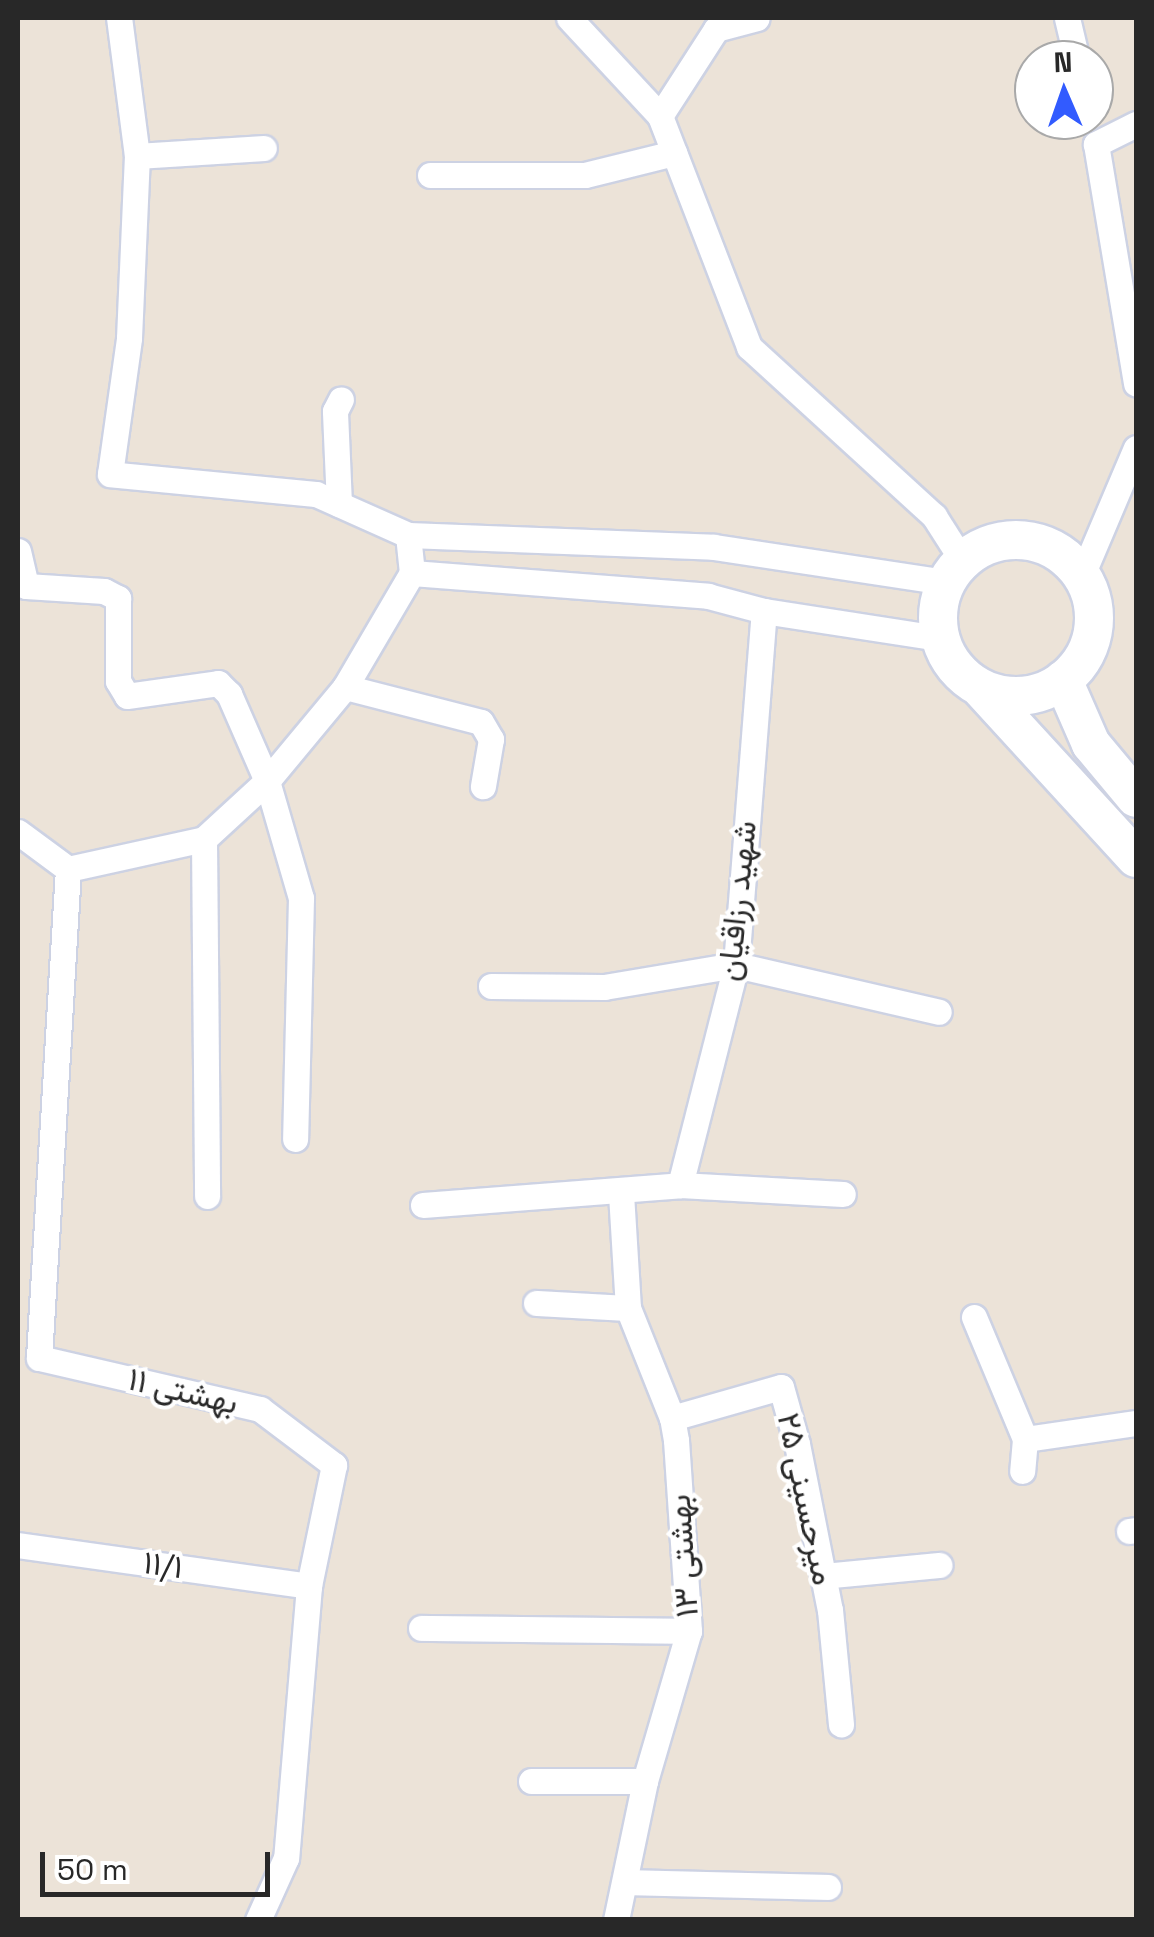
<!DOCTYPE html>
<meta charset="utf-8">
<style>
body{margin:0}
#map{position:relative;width:1154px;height:1937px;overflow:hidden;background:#ece3d8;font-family:"Space Grotesk",Vazirmatn,sans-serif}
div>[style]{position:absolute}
.roads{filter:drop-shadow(2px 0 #cdd2e3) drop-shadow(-2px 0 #cdd2e3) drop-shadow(0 2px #cdd2e3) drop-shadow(0 -2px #cdd2e3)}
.minor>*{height:25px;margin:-12.5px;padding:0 12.5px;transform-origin:12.5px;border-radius:12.5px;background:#fff}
.secondary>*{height:38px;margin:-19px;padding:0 19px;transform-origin:19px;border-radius:19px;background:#fff}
.secondary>.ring{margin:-19px;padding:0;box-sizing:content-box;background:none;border:38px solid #fff;border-radius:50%}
span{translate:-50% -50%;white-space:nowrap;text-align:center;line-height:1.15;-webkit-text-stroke:8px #fff;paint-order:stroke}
.street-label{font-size:32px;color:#282828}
.frame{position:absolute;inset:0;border:20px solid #282828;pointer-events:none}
.north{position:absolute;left:1014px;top:40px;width:100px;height:100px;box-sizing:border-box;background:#fff;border:2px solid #a9a9a9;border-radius:50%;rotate:358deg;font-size:28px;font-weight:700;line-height:40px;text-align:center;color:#282828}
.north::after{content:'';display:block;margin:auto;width:35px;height:45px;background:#325bff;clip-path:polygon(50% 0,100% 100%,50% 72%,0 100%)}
.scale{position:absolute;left:40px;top:1852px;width:230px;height:45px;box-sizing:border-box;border:5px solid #282828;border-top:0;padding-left:12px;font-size:30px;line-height:35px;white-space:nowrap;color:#282828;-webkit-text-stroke:8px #fff;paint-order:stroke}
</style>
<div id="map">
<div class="roads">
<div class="minor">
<div style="left:569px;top:18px;width:134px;rotate:47.1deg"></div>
<div style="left:660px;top:116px;width:248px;rotate:68.9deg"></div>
<div style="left:749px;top:347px;width:251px;rotate:42.4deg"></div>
<div style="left:934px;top:516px;width:52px;rotate:57.5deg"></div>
<div style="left:1067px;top:18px;width:43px;rotate:76.6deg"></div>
<div style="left:660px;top:116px;width:103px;rotate:-57.2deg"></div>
<div style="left:716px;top:29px;width:42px;rotate:-15deg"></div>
<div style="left:1136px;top:124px;width:45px;rotate:153.4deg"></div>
<div style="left:1096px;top:144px;width:243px;rotate:80.5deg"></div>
<div style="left:137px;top:156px;width:127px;rotate:-3.6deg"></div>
<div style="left:430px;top:175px;width:155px"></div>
<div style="left:585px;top:175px;width:92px;rotate:-13.9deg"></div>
<div style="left:339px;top:504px;width:93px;rotate:-92.5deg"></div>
<div style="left:335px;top:411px;width:13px;rotate:-63deg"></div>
<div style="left:408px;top:535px;width:306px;rotate:2.2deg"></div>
<div style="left:714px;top:547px;width:234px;rotate:8.6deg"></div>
<div style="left:18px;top:551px;width:36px;rotate:77deg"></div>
<div style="left:26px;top:586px;width:78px;rotate:3.7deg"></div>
<div style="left:104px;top:591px;width:16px;rotate:27deg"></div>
<div style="left:118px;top:598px;width:83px;rotate:90deg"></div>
<div style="left:118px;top:681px;width:17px;rotate:59deg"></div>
<div style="left:127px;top:696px;width:92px;rotate:-8.1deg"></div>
<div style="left:218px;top:683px;width:16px;rotate:45deg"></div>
<div style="left:229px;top:694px;width:95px;rotate:66.4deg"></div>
<div style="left:267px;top:781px;width:122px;rotate:73.8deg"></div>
<div style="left:301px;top:898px;width:241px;rotate:91.4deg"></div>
<div style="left:412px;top:573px;width:297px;rotate:4.4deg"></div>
<div style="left:708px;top:596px;width:58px;rotate:15deg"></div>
<div style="left:764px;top:611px;width:177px;rotate:8.8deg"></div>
<div style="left:1082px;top:575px;width:138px;rotate:-67deg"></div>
<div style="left:345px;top:687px;width:140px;rotate:14.4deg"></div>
<div style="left:481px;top:722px;width:20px;rotate:60deg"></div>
<div style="left:491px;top:739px;width:48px;rotate:99.7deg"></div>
<div style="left:18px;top:832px;width:62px;rotate:36.5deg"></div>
<div style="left:68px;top:869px;width:139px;rotate:-12.4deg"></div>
<div style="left:204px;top:839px;width:86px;rotate:-42.6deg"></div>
<div style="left:267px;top:781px;width:122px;rotate:-50.3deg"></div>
<div style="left:345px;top:687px;width:132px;rotate:-59.6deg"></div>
<div style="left:412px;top:573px;width:38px;rotate:-96deg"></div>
<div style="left:408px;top:535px;width:101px;rotate:-156deg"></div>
<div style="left:316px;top:494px;width:207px;rotate:-174.5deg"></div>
<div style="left:110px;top:474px;width:137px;rotate:-82deg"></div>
<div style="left:129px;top:338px;width:182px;rotate:-87.5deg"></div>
<div style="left:137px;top:156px;width:139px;rotate:-97.4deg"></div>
<div style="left:204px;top:839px;width:357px;rotate:89.5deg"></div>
<div style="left:68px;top:869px;width:490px;rotate:93.4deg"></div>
<div style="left:39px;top:1358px;width:227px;rotate:13deg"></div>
<div style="left:260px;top:1409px;width:93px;rotate:37.1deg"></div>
<div style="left:334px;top:1465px;width:124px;rotate:101.7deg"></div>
<div style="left:309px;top:1586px;width:273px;rotate:94.8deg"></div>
<div style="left:286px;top:1858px;width:68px;rotate:114.3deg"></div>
<div style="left:491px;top:986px;width:113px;rotate:0.5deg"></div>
<div style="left:604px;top:987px;width:134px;rotate:-9.5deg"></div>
<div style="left:736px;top:965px;width:208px;rotate:13deg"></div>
<div style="left:680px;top:1185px;width:227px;rotate:-75.7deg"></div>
<div style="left:736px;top:965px;width:355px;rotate:-85.5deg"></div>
<div style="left:423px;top:1205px;width:258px;rotate:-4.4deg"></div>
<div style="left:680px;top:1185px;width:163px;rotate:3.2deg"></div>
<div style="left:536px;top:1303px;width:92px;rotate:3.1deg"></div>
<div style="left:974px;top:1317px;width:132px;rotate:67.3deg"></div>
<div style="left:1025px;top:1439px;width:32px;rotate:95deg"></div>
<div style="left:672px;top:1418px;width:113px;rotate:-15.9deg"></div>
<div style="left:781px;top:1387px;width:59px;rotate:74.3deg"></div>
<div style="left:797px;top:1444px;width:169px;rotate:78.8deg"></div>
<div style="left:830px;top:1610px;width:115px;rotate:84.5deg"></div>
<div style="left:1025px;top:1439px;width:112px;rotate:-8.2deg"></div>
<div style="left:1129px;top:1531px;width:7px;rotate:-8deg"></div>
<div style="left:18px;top:1545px;width:294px;rotate:8deg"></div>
<div style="left:823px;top:1576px;width:117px;rotate:-5.4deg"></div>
<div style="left:421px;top:1628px;width:268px;rotate:0.6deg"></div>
<div style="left:531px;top:1781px;width:114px"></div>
<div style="left:625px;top:1882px;width:203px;rotate:1.4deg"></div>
<div style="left:616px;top:1920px;width:142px;rotate:-78.2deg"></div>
<div style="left:645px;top:1781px;width:156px;rotate:-73.7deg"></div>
<div style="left:689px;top:1631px;width:191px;rotate:-93.9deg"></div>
<div style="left:676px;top:1440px;width:22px;rotate:-100deg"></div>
<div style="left:672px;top:1418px;width:118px;rotate:-111.8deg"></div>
<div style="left:628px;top:1308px;width:115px;rotate:-93.5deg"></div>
</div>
<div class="secondary">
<div class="ring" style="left:938px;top:540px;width:118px;height:118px"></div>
<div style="left:1063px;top:680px;width:70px;rotate:66.4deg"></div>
<div style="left:1091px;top:744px;width:70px;rotate:50.2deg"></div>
<div style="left:982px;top:690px;width:228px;rotate:47.5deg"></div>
</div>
</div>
<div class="street-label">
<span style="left:737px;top:901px;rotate:-84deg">شهید رزاقیان</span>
<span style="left:183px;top:1391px;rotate:13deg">بهشتی ۱۱</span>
<span style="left:806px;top:1499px;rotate:78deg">میرحسینی ۲۵</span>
<span style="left:683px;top:1556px;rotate:-94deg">بهشتی ۱۳</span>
<span style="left:163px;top:1565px;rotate:8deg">۱۱/۱</span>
</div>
<div class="frame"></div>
<div class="north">N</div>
<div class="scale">50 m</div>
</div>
